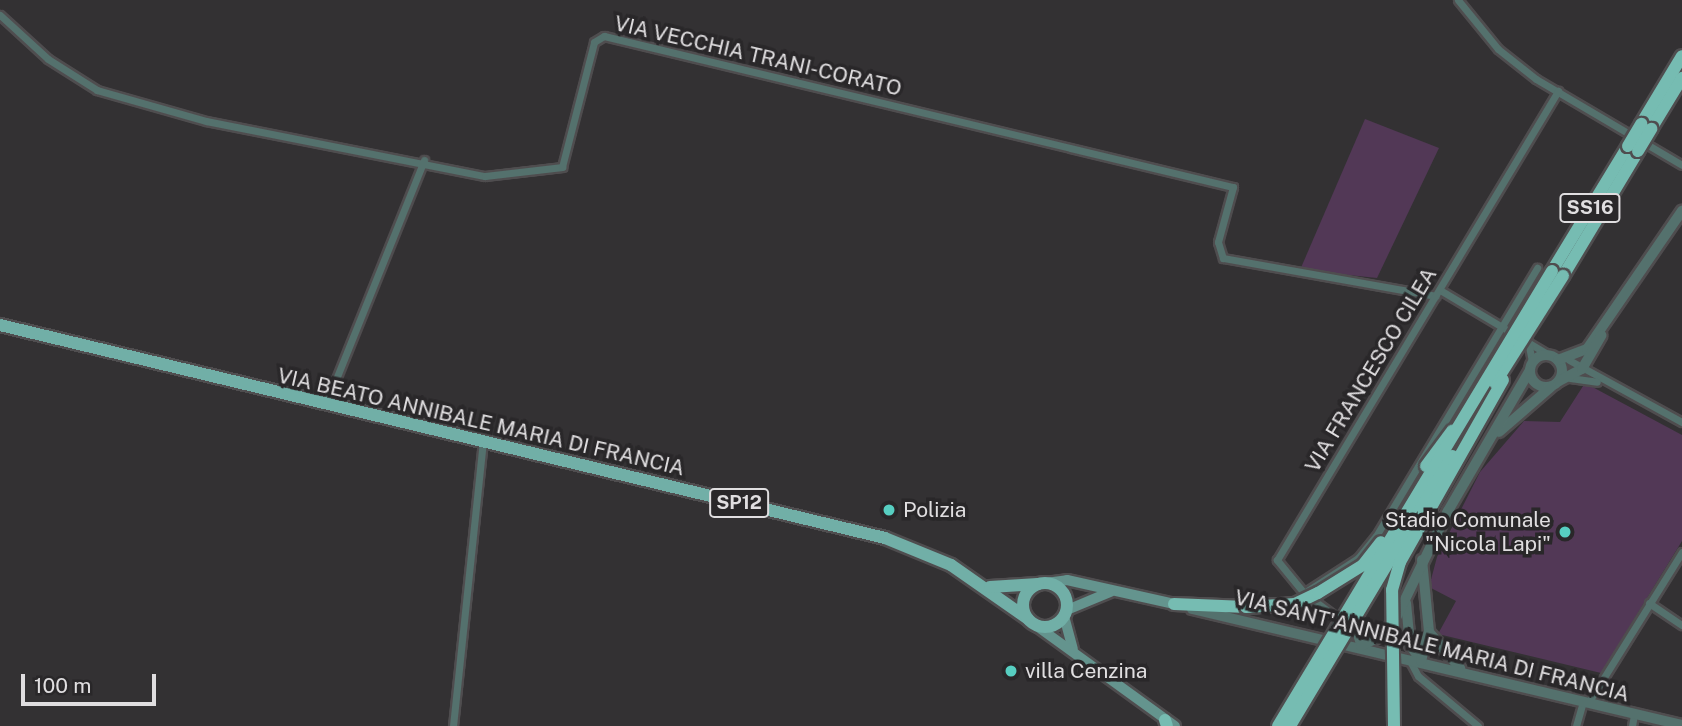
<!DOCTYPE html>
<style>
body{margin:0}
#map{position:relative;width:1682px;height:726px;overflow:hidden;background:#333133;font-family:"Public Sans",sans-serif}
div>[style]{position:absolute}
.green>*{inset:0;background:#523856}
.roads{filter:drop-shadow(2px 0 #4f4d4f) drop-shadow(-2px 0 #4f4d4f) drop-shadow(0 2px #4f4d4f) drop-shadow(0 -2px #4f4d4f)}
.minor>*{height:7px;margin:-3.5px;padding:0 3.5px;transform-origin:3.5px;border-radius:3.5px;background:#54716d}
.tertiary>*{height:10px;margin:-5px;padding:0 5px;transform-origin:5px;border-radius:5px;background:#54716d}
.tertiary>.ring{margin:-5px;padding:0;box-sizing:content-box;background:none;border:10px solid #54716d;border-radius:50%}
.secondary>*{height:10px;margin:-5px;padding:0 5px;transform-origin:5px;border-radius:5px;background:#64948e}
.primary>*{height:12px;margin:-6px;padding:0 6px;transform-origin:6px;border-radius:6px;background:#71afa7}
.primary>.ring{margin:-6px;padding:0;box-sizing:content-box;background:none;border:12px solid #71afa7;border-radius:50%}
.trunk>*{height:12px;margin:-6px;padding:0 6px;transform-origin:6px;border-radius:6px;background:#76bcb2}
.bridges{filter:drop-shadow(2px 0 #4f4d4f) drop-shadow(-2px 0 #4f4d4f) drop-shadow(0 2px #4f4d4f) drop-shadow(0 -2px #4f4d4f)}
.trunk-bridge>*{height:12px;margin:-6px;padding:0 6px;transform-origin:6px;border-radius:6px;background:#76bcb2}
.dots>*{width:19px;height:19px;translate:-50% -50%;box-sizing:border-box;border:4px solid #292729;border-radius:50%}
span{translate:-50% -50%;white-space:nowrap;text-align:center;line-height:1.15;-webkit-text-stroke:7px #292729;paint-order:stroke}
.shield-label span{padding:2px 5px;background:#292729;border:2px solid;border-radius:5px;-webkit-text-stroke-width:0}
.shield-label{font-size:19px;color:#e0dee0;font-weight:700}
.street-label{font-size:21px;color:#e0dee0}
.poi-label{font-size:21px;color:#e0dee0}
.left{translate:0 -50%;text-align:left}
.right{translate:-100% -50%;text-align:right}
.scale{position:absolute;left:21px;top:674px;width:135px;height:32px;box-sizing:border-box;border:4px solid #e0dee0;border-top:0;padding-left:9px;font-size:21px;line-height:24px;white-space:nowrap;color:#e0dee0;-webkit-text-stroke:5px #292729;paint-order:stroke}
</style>
<div id="map">
<div class="green">
<div style="clip-path:polygon(1365px 119px,1439px 148px,1377px 278px,1300px 270px)"></div>
<div style="clip-path:polygon(1585px 383px,1682px 435px,1682px 541px,1601px 673px,1438px 634px,1456px 601px,1429px 587px,1437px 557px,1480px 472px,1524px 421px,1560px 422px)"></div>
</div>
<div class="roads">
<div class="minor">
<div style="left:1458px;top:0;width:63px;rotate:50.8deg"></div>
<div style="left:1498px;top:49px;width:48px;rotate:38.3deg"></div>
<div style="left:1536px;top:79px;width:169px;rotate:30.5deg"></div>
<div style="left:0;top:15px;width:65px;rotate:42.5deg"></div>
<div style="left:48px;top:59px;width:58px;rotate:32.3deg"></div>
<div style="left:97px;top:90px;width:113px;rotate:15.9deg"></div>
<div style="left:206px;top:121px;width:284px;rotate:11.2deg"></div>
<div style="left:485px;top:176px;width:78px;rotate:-6.7deg"></div>
<div style="left:562px;top:167px;width:129px;rotate:-75.6deg"></div>
<div style="left:594px;top:42px;width:12px;rotate:-31deg"></div>
<div style="left:604px;top:36px;width:647px;rotate:13.5deg"></div>
<div style="left:1233px;top:187px;width:57px;rotate:105.3deg"></div>
<div style="left:1218px;top:242px;width:17px;rotate:73deg"></div>
<div style="left:1223px;top:258px;width:216px;rotate:10.1deg"></div>
<div style="left:1440px;top:290px;width:127px;rotate:30.8deg"></div>
<div style="left:1528px;top:341px;width:21px;rotate:79deg"></div>
<div style="left:1569px;top:360px;width:129px;rotate:28.8deg"></div>
<div style="left:1570px;top:378px;width:27px;rotate:8deg"></div>
<div style="left:326px;top:404px;width:263px;rotate:-68.1deg"></div>
<div style="left:1304px;top:593px;width:64px;rotate:-32.9deg"></div>
<div style="left:1358px;top:558px;width:28px;rotate:-51deg"></div>
<div style="left:1376px;top:536px;width:313px;rotate:-59deg"></div>
<div style="left:1649px;top:603px;width:40px;rotate:34deg"></div>
<div style="left:1360px;top:647px;width:17px;rotate:-107deg"></div>
<div style="left:1355px;top:631px;width:64px;rotate:-143.3deg"></div>
<div style="left:1304px;top:593px;width:43px;rotate:-129.3deg"></div>
<div style="left:1277px;top:560px;width:547px;rotate:-59.07deg"></div>
<div style="left:1409px;top:659px;width:19px;rotate:62deg"></div>
<div style="left:1418px;top:676px;width:78px;rotate:39.8deg"></div>
<div style="left:1588px;top:703px;width:178px;rotate:-58.1deg"></div>
<div style="left:453px;top:726px;width:286px;rotate:-84deg"></div>
<div style="left:1576px;top:726px;width:26px;rotate:-74deg"></div>
<div style="left:1632px;top:726px;width:11px;rotate:-80deg"></div>
</div>
<div class="tertiary">
<div class="ring" style="left:1530px;top:355px;width:22px;height:22px"></div>
<div style="left:1558px;top:360px;width:31px;rotate:-21deg"></div>
<div style="left:1587px;top:349px;width:168px;rotate:-55.5deg"></div>
<div style="left:1559px;top:381px;width:26px;rotate:-28deg"></div>
<div style="left:1582px;top:369px;width:39px;rotate:-60deg"></div>
<div style="left:1499px;top:432px;width:69px;rotate:-40.9deg"></div>
<div style="left:1422px;top:560px;width:72px;rotate:84.4deg"></div>
<div style="left:1429px;top:632px;width:48px;rotate:49.3deg"></div>
<div style="left:1406px;top:603px;width:42px;rotate:84.6deg"></div>
<div style="left:1410px;top:645px;width:19px;rotate:55deg"></div>
<div style="left:1192px;top:609px;width:504px;rotate:13.32deg"></div>
<div style="left:1361px;top:646px;width:25px;rotate:-27deg"></div>
<div style="left:1383px;top:635px;width:21px;rotate:-53deg"></div>
<div style="left:1396px;top:618px;width:119px;rotate:-64.1deg"></div>
<div style="left:1448px;top:511px;width:163px;rotate:-59.8deg"></div>
<div style="left:1421px;top:661px;width:30px;rotate:-75deg"></div>
</div>
<div class="secondary">
<div style="left:1046px;top:583px;width:21px;rotate:-8deg"></div>
<div style="left:1067px;top:580px;width:110px;rotate:12.6deg"></div>
<div style="left:1067px;top:610px;width:47px;rotate:-22.7deg"></div>
<div style="left:1064px;top:616px;width:34px;rotate:75deg"></div>
<div style="left:1034px;top:624px;width:174px;rotate:35.9deg"></div>
</div>
<div class="primary">
<div style="left:0;top:325px;width:910px;rotate:13.53deg"></div>
<div style="left:885px;top:538px;width:71px;rotate:22.2deg"></div>
<div style="left:951px;top:565px;width:94px;rotate:35deg"></div>
<div class="ring" style="left:1023px;top:583px;width:32px;height:32px"></div>
<div style="left:990px;top:587px;width:48px;rotate:-3.6deg"></div>
</div>
<div class="trunk">
<div style="left:1641px;top:124px;width:79px;rotate:-58.9deg"></div>
<div style="left:1651px;top:129px;width:60px;rotate:-58.7deg"></div>
<div style="left:1552px;top:271px;width:146px;rotate:-58.7deg"></div>
<div style="left:1563px;top:276px;width:146px;rotate:-59deg"></div>
<div style="left:1174px;top:604px;width:72px;rotate:2.4deg"></div>
<div style="left:1165px;top:720px;width:6px;rotate:72deg"></div>
</div>
</div>
<div class="bridges">
<div class="trunk-bridge">
<div style="left:1628px;top:146px;width:26px;rotate:-59deg"></div>
<div style="left:1638px;top:151px;width:26px;rotate:-59deg"></div>
<div style="left:1495px;top:383px;width:127px;rotate:-57.6deg"></div>
<div style="left:1426px;top:466px;width:44px;rotate:-53.4deg"></div>
<div style="left:1246px;top:607px;width:49px;rotate:-3.5deg"></div>
<div style="left:1295px;top:604px;width:25px;rotate:-26deg"></div>
<div style="left:1318px;top:593px;width:53px;rotate:-31.9deg"></div>
<div style="left:1363px;top:565px;width:29px;rotate:-52deg"></div>
<div style="left:1278px;top:726px;width:531px;rotate:-58.94deg"></div>
<div style="left:1290px;top:726px;width:315px;rotate:-59deg"></div>
<div style="left:1394px;top:726px;width:136px;rotate:-90.8deg"></div>
<div style="left:1392px;top:590px;width:29px;rotate:-74deg"></div>
<div style="left:1400px;top:562px;width:209px;rotate:-60.5deg"></div>
</div>
</div>
<div class="dots">
<div style="left:889px;top:510px;background:#57cec1"></div>
<div style="left:1565px;top:532px;background:#57cec1"></div>
<div style="left:1011px;top:671px;background:#57cec1"></div>
</div>
<div class="shield-label">
<span style="left:1590px;top:208px">SS16</span>
<span style="left:739px;top:503px">SP12</span>
</div>
<div class="street-label">
<span style="left:758px;top:56px;rotate:13deg">VIA VECCHIA TRANI-CORATO</span>
<span style="left:1371px;top:370px;rotate:-59deg">VIA FRANCESCO CILEA</span>
<span style="left:481px;top:422px;rotate:13deg">VIA BEATO ANNIBALE MARIA DI FRANCIA</span>
<span style="left:1432px;top:646px;rotate:14deg">VIA SANT'ANNIBALE MARIA DI FRANCIA</span>
</div>
<div class="poi-label">
<span class="left" style="left:903px;top:510px">Polizia</span>
<span class="right" style="left:1551px;top:532px">Stadio Comunale<br>"Nicola Lapi"</span>
<span class="left" style="left:1025px;top:671px">villa Cenzina</span>
</div>
<div class="scale">100 m</div>
</div>
